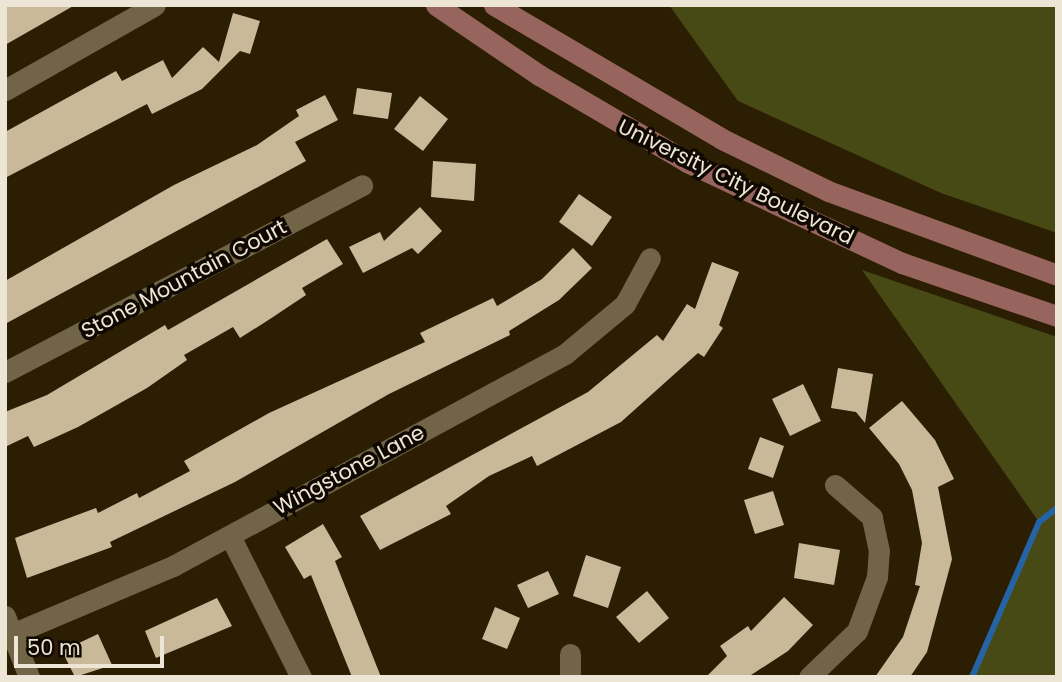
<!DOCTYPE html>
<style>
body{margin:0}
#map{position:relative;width:1062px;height:682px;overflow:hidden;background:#2b1e03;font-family:Poppins,sans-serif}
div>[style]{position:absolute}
.forest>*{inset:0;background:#484a15}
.stream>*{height:6px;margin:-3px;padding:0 3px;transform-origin:3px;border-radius:3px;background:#2663a5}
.building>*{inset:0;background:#c9b999}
.street>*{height:21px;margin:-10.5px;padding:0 10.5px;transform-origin:10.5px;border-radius:10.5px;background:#726447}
.secondary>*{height:21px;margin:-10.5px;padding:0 10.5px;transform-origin:10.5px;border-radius:10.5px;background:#98645e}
span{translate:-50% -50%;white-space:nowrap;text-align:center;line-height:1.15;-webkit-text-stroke:7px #0f0902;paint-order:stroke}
.street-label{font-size:21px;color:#ede5d5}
.frame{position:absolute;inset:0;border:7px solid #ede5d5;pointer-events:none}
.scale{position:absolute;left:14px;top:636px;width:150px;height:32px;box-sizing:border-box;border:4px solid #ede5d5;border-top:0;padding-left:9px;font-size:21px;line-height:24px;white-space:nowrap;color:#ede5d5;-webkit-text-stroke:5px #0f0902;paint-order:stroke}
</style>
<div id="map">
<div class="forest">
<div style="clip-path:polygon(669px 5px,1057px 5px,1057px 233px,941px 193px,738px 101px)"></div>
<div style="clip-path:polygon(862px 270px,1057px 337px,1057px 677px,972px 677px,1039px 522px)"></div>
</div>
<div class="stream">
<div style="left:972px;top:677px;width:169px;rotate:-66.6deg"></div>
<div style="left:1039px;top:522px;width:23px;rotate:-38deg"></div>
</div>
<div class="building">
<div style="clip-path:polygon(5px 5px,75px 5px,5px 45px)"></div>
<div style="clip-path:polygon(233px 13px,260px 21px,250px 54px,240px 51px,202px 89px,152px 114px,147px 104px,5px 178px,5px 132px,116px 71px,122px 81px,163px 60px,172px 78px,203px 47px,219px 62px)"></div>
<div style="clip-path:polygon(357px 88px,392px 93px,388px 119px,353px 114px)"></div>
<div style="clip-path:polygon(325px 95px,338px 120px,295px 142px,306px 161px,5px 324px,5px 281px,174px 185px,257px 145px,299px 116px,296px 110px)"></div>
<div style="clip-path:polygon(420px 96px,448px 119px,423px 151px,394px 129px)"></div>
<div style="clip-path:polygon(433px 161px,476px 164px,474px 201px,431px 197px)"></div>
<div style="clip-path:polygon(579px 194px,612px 217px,592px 246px,559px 222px)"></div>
<div style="clip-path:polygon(420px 207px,442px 231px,418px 254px,412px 248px,363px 273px,349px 247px,380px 232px,384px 241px)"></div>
<div style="clip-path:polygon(327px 239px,343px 264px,302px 288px,306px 295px,270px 319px,240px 338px,233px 327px,184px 355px,187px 360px,147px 388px,78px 427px,34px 447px,28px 436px,5px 447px,5px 412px,47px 395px,165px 325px,168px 330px)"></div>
<div style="clip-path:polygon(573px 248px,592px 268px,559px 300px,509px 331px,510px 335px,389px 394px,235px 482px,110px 542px,112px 547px,27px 578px,15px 538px,96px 508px,98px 513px,137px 493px,139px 498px,190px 471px,184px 461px,269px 413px,425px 342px,420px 333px,493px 298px,497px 306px,542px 279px)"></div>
<div style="clip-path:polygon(712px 262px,739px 272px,719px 325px,723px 328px,704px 357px,698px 353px,621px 422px,537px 466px,532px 456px,489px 476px,446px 506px,451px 514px,380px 550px,360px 516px,588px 392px,657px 335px,663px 341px,687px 304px,695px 309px)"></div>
<div style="clip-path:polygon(838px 368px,873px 374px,865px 423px,856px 412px,831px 408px)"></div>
<div style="clip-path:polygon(803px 384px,821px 421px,790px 436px,772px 399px)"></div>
<div style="clip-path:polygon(902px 401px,935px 440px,954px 479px,938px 487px,952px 559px,927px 652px,910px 677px,875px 677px,903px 637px,920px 586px,915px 585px,922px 543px,912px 490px,899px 464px,869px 428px)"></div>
<div style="clip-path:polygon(760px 437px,784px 446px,773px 478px,748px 469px)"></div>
<div style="clip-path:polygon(773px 491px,784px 525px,755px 534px,744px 500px)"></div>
<div style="clip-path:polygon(323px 524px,342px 557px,335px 561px,381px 677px,352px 677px,311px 575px,304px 579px,285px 547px)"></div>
<div style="clip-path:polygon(799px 543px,840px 550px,834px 585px,794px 578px)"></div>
<div style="clip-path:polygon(586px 555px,621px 567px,608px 608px,573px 596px)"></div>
<div style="clip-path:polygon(548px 571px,559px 594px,528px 608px,517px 585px)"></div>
<div style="clip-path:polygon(647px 591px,669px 618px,639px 643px,616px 617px)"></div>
<div style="clip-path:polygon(784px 597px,813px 625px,788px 651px,748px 677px,706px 677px,727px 656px,720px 646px,748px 626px,751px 631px)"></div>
<div style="clip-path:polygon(217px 598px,232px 626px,156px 658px,145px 631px)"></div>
<div style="clip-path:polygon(495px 607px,520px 618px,507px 649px,482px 639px)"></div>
<div style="clip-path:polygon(98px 634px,112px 665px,75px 677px,62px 651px)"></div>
</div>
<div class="street">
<div style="left:5px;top:90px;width:172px;rotate:-29.5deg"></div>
<div style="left:5px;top:372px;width:403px;rotate:-27.6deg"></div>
<div style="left:230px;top:536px;width:158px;rotate:63.3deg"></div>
<div style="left:5px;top:616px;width:66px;rotate:68.5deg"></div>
<div style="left:12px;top:634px;width:175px;rotate:-22.9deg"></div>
<div style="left:173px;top:566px;width:446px;rotate:-28.4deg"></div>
<div style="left:565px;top:354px;width:78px;rotate:-39.8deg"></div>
<div style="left:625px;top:304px;width:52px;rotate:-61.5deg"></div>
<div style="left:570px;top:677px;width:23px;rotate:-90deg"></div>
<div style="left:809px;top:677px;width:66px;rotate:-43.8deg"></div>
<div style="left:857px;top:631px;width:58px;rotate:-69.7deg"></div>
<div style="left:877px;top:577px;width:26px;rotate:-86deg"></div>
<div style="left:879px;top:551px;width:35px;rotate:-102deg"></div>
<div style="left:872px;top:517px;width:49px;rotate:-139.1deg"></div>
</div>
<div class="secondary">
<div style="left:436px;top:5px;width:125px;rotate:34.2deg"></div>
<div style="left:539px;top:75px;width:172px;rotate:30.4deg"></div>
<div style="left:687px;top:162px;width:238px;rotate:25.2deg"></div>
<div style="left:902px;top:263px;width:164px;rotate:18.9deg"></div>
<div style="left:494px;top:5px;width:264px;rotate:30.4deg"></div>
<div style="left:722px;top:139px;width:118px;rotate:26.1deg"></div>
<div style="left:828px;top:191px;width:244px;rotate:20.1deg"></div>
</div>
<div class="street-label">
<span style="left:736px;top:182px;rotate:26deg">University City Boulevard</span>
<span style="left:184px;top:279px;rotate:-28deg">Stone Mountain Court</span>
<span style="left:349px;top:470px;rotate:-28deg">Wingstone Lane</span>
</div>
<div class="frame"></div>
<div class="scale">50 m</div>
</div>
